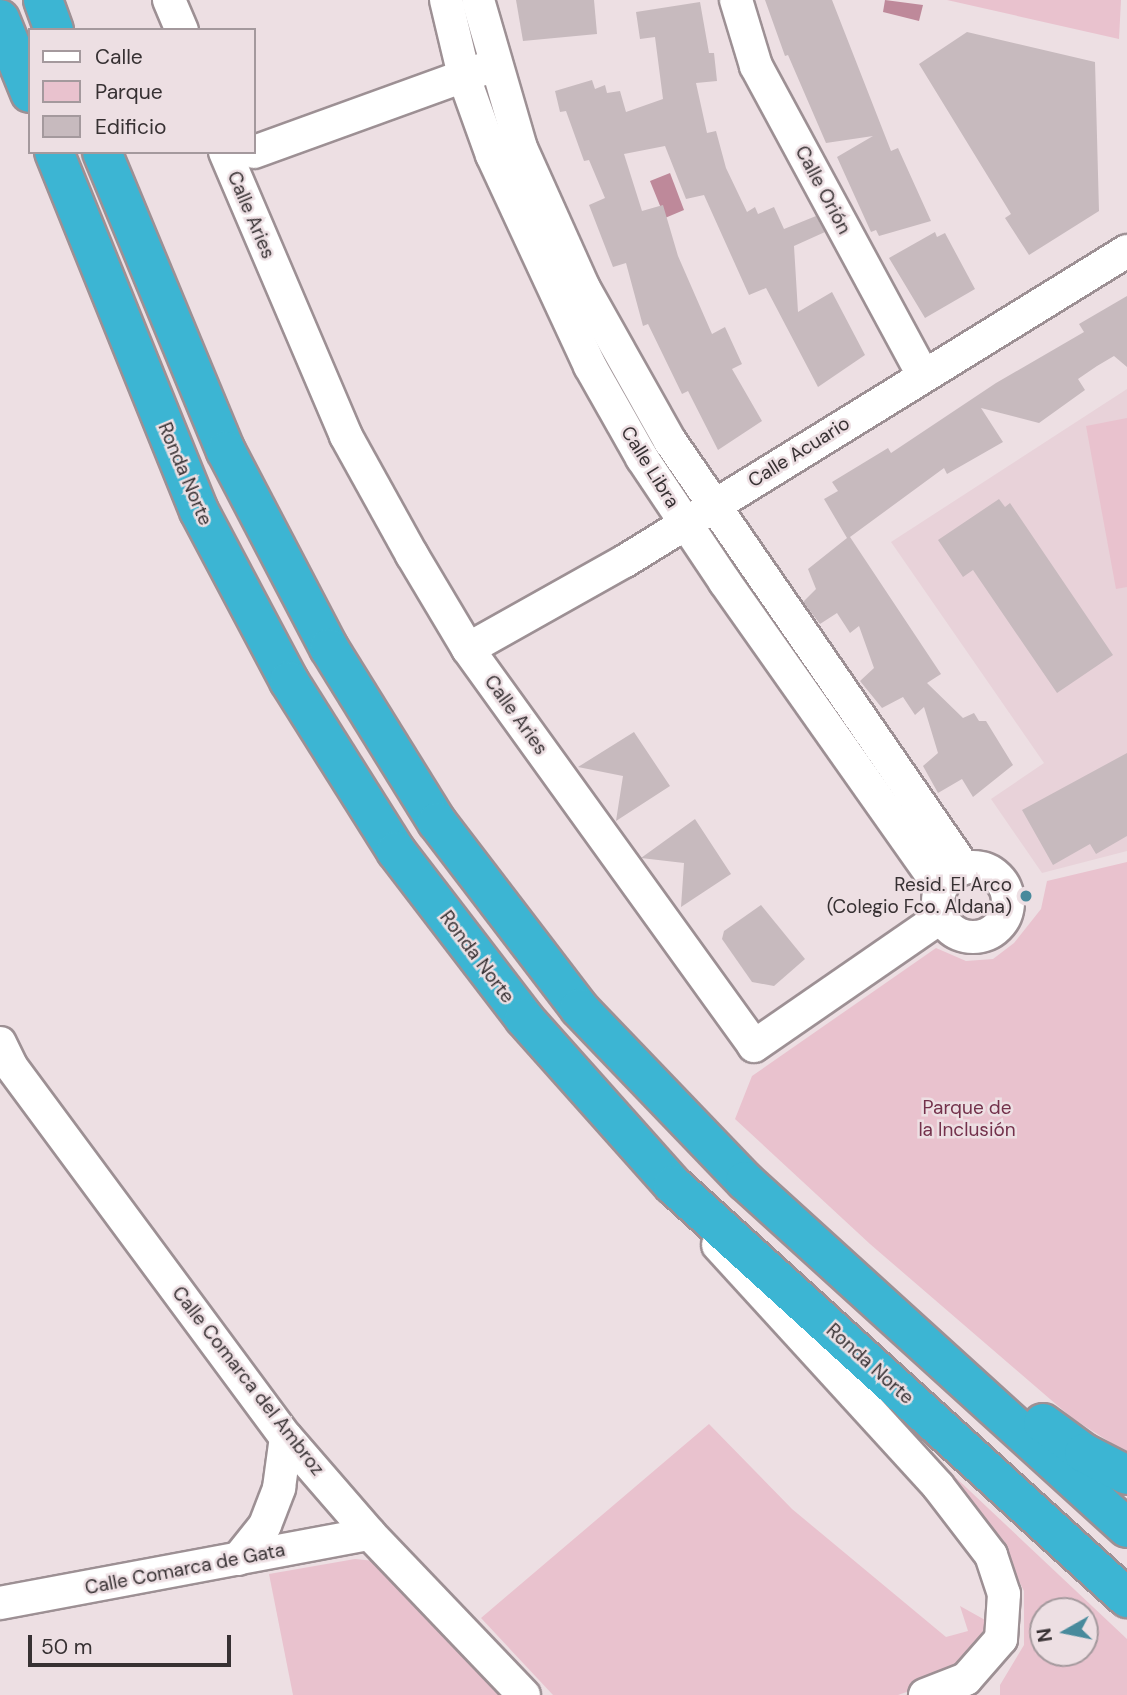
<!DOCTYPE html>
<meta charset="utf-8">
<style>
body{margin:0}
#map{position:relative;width:1127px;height:1695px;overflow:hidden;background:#eddfe3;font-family:"DM Sans",sans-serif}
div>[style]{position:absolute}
.built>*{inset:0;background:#e8d2d9}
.green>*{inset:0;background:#e9c2ce}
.water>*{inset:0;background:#be899a}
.building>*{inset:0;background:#c7babe}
.roads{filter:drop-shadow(2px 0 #9d9094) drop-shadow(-2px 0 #9d9094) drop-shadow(0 2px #9d9094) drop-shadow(0 -2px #9d9094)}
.street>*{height:32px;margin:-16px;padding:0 16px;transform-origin:16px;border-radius:16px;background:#fff}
.street>.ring{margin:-16px;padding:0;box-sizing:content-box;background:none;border:32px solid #fff;border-radius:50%}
.highway>*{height:38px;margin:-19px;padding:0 19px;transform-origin:19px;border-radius:19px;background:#3cb5d3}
.dots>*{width:19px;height:19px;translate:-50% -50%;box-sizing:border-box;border:4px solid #eddfe3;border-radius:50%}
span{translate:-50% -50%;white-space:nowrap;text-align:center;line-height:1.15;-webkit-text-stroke:5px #eddfe3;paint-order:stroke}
.street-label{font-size:19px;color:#373133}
.poi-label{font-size:19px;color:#373133}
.right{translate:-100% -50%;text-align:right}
.park-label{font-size:19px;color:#73314b}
.legend{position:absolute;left:28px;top:28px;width:228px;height:126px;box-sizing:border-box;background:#eddfe3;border:2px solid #a4999d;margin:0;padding:9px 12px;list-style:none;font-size:21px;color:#373133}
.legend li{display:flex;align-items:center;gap:14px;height:35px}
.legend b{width:35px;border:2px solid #a4999d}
.north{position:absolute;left:1029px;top:1597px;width:70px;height:70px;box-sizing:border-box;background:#eddfe3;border:2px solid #a4999d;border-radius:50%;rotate:261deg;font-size:19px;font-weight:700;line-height:28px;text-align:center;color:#373133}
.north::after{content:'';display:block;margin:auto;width:24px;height:32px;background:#488a9c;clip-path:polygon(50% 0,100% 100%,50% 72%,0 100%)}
.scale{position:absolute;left:28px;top:1635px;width:203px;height:32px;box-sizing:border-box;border:4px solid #373133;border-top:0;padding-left:9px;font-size:21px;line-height:24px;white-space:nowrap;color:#373133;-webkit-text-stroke:5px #eddfe3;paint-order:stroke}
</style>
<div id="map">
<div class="built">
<div style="clip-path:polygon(1127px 389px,1127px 851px,1042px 873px,991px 799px,1044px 763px,891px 542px)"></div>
</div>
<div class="green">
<div style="clip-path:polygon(948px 0,1121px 0,1119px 39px,947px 0)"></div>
<div style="clip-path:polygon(1127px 418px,1127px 587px,1116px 589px,1086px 426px)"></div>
<div style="clip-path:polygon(1127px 862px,1127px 1453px,1072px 1418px,870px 1244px,735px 1119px,752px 1076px,936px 948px,966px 961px,993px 959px,1014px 943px,1041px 909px,1047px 881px)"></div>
<div style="clip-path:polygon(709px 1424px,792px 1509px,946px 1637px,968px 1631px,960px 1606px,994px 1625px,979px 1654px,935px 1682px,898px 1695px,553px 1695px,481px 1618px)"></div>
<div style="clip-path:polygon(evenodd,936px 1459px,1127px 1639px,1127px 1695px,1000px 1695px,1000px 1685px,1024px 1645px,1024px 1591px,995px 1535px,936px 1459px,1043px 1611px,1085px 1611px,1085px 1653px,1043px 1653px,1043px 1611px)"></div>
<div style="clip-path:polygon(355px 1559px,375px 1561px,513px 1695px,293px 1695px,269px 1574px)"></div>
</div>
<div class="water">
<div style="clip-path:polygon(885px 0,923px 5px,919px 21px,883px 12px)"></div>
<div style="clip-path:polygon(670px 173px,684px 210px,665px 218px,650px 181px)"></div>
</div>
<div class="building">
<div style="clip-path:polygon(516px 0,594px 0,597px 34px,523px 41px)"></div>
<div style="clip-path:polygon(765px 0,832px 0,891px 151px,898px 148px,931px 221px,879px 236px,876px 230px,871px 232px,837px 157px,873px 136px,826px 143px,788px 55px,785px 56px)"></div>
<div style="clip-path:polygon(700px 2px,709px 53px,714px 53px,717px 81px,696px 83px,707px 133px,716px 131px,726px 168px,747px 212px,755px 207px,758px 214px,774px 207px,784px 229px,816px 216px,825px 232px,794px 246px,798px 312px,832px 292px,865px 355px,818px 387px,766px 288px,749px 295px,704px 195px,686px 199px,665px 146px,624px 154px,642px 211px,663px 205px,678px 256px,712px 334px,725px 327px,742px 364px,732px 369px,762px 421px,718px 450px,688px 391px,682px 394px,648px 324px,643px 326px,626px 263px,613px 267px,589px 205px,605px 198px,589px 160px,584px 161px,566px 111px,560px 112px,555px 91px,592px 80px,595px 89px,605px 85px,607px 93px,620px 91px,626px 112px,663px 99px,655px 37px,640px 39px,636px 12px)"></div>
<div style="clip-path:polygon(967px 32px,1095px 62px,1099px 211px,1029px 255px,1005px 218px,1011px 214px,919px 64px)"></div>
<div style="clip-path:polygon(935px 232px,937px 237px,945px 233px,975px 289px,925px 318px,889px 258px)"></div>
<div style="clip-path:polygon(1127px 296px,1127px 367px,1114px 356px,1097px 366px,1078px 379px,1085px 390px,1039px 423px,981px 408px,1003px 442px,947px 474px,944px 468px,850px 537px,941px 674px,927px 683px,963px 718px,974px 713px,979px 721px,986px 721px,1013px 765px,973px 797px,962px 779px,938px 793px,923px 766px,938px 753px,924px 707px,915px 715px,903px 697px,882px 708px,860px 681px,874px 668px,859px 626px,850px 633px,837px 613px,820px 624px,803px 602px,816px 589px,808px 569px,847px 538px,824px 499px,838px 491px,832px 482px,888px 448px,891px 453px,996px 383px,1084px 332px,1079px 324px)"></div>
<div style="clip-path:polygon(999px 499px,1005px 507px,1010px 503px,1113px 655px,1057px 693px,973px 570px,963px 577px,938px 540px)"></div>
<div style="clip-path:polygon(634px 732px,670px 786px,616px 821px,623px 776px,578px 767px)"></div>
<div style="clip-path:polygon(1127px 753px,1127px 836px,1096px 854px,1090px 844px,1053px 865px,1022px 810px)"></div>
<div style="clip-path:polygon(695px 819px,731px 874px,681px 907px,684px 863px,641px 858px)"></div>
<div style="clip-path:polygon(761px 905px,805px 959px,774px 986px,752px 982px,722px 939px,724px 931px)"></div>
</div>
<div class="roads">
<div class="street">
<div style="left:169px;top:0;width:33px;rotate:67deg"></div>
<div style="left:446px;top:0;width:82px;rotate:76.6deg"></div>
<div style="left:465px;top:80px;width:80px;rotate:70.2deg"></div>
<div style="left:492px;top:155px;width:233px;rotate:65.1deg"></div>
<div style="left:590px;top:366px;width:106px;rotate:60.5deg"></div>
<div style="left:642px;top:458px;width:149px;rotate:56.2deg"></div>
<div style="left:725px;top:582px;width:375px;rotate:54.8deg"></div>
<div style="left:478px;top:0;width:154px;rotate:73.8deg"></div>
<div style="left:521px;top:148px;width:154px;rotate:65.8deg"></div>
<div style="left:584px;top:288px;width:176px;rotate:60.7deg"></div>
<div style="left:670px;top:441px;width:518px;rotate:55.45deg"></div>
<div style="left:736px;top:0;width:69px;rotate:73.1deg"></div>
<div style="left:756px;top:66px;width:351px;rotate:61.6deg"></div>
<div style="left:225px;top:152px;width:309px;rotate:66.9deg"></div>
<div style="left:346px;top:436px;width:136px;rotate:61deg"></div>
<div style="left:412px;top:555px;width:109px;rotate:59.2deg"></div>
<div style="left:468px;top:649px;width:489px;rotate:54.2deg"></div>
<div style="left:754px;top:1046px;width:227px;rotate:-34.6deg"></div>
<div style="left:254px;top:152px;width:244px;rotate:-19.9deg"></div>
<div style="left:468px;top:649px;width:180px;rotate:-29.3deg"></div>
<div style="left:625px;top:561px;width:590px;rotate:-31.7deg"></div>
<div class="ring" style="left:938px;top:867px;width:38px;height:38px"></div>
<div style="left:0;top:1043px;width:25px;rotate:64deg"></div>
<div style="left:11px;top:1066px;width:462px;rotate:53.5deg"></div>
<div style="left:286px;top:1437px;width:128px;rotate:49.1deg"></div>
<div style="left:370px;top:1534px;width:223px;rotate:46.3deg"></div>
<div style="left:718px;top:1245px;width:326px;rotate:47.6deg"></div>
<div style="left:938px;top:1486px;width:87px;rotate:52.5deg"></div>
<div style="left:991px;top:1555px;width:41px;rotate:71.6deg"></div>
<div style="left:1004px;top:1594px;width:45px;rotate:93.8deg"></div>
<div style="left:1001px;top:1639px;width:53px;rotate:131.2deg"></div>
<div style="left:966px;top:1679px;width:44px;rotate:158.7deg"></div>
<div style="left:238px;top:1559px;width:43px;rotate:-51.5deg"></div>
<div style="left:265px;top:1525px;width:40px;rotate:-69deg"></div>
<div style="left:279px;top:1488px;width:51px;rotate:-82.2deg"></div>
<div style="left:0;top:1603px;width:376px;rotate:-10.6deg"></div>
</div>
<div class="highway">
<div style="left:43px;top:0;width:32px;rotate:70deg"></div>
<div style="left:0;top:19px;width:80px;rotate:67.9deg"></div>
<div style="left:54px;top:152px;width:387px;rotate:68deg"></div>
<div style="left:199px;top:511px;width:192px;rotate:62.1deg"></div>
<div style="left:289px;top:681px;width:201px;rotate:57.8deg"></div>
<div style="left:396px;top:851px;width:210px;rotate:52.5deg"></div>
<div style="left:524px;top:1018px;width:224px;rotate:48.3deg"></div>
<div style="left:673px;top:1185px;width:614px;rotate:42.29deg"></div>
<div style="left:102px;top:152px;width:324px;rotate:67.5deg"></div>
<div style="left:226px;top:451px;width:222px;rotate:62.4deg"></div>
<div style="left:329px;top:648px;width:205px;rotate:58.2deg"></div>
<div style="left:437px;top:822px;width:234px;rotate:52.6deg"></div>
<div style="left:579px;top:1008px;width:240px;rotate:46.2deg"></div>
<div style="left:745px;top:1181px;width:516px;rotate:42.25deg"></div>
<div style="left:1043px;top:1423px;width:51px;rotate:36.2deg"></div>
<div style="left:1084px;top:1453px;width:48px;rotate:27.1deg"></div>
</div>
</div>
<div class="dots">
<div style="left:1026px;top:896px;background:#488a9c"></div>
</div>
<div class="street-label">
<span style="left:823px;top:190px;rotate:62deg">Calle Orión</span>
<span style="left:251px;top:215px;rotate:67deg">Calle Aries</span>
<span style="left:799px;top:452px;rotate:-32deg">Calle Acuario</span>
<span style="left:650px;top:467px;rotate:58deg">Calle Libra</span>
<span style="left:185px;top:474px;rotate:67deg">Ronda Norte</span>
<span style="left:516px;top:715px;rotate:54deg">Calle Aries</span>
<span style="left:477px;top:957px;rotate:53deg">Ronda Norte</span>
<span style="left:870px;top:1364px;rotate:42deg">Ronda Norte</span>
<span style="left:248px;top:1381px;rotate:52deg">Calle Comarca del Ambroz</span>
<span style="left:185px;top:1569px;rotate:-11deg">Calle Comarca de Gata</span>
</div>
<div class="poi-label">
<span class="right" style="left:1012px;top:896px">Resid. El Arco<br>(Colegio Fco. Aldana)</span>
</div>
<div class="park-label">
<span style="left:967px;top:1119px">Parque de<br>la Inclusión</span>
</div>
<ul class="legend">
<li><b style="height:9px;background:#fff"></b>Calle</li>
<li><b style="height:19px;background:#e9c2ce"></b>Parque</li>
<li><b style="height:19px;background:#c7babe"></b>Edificio</li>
</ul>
<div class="north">N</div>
<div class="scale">50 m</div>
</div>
